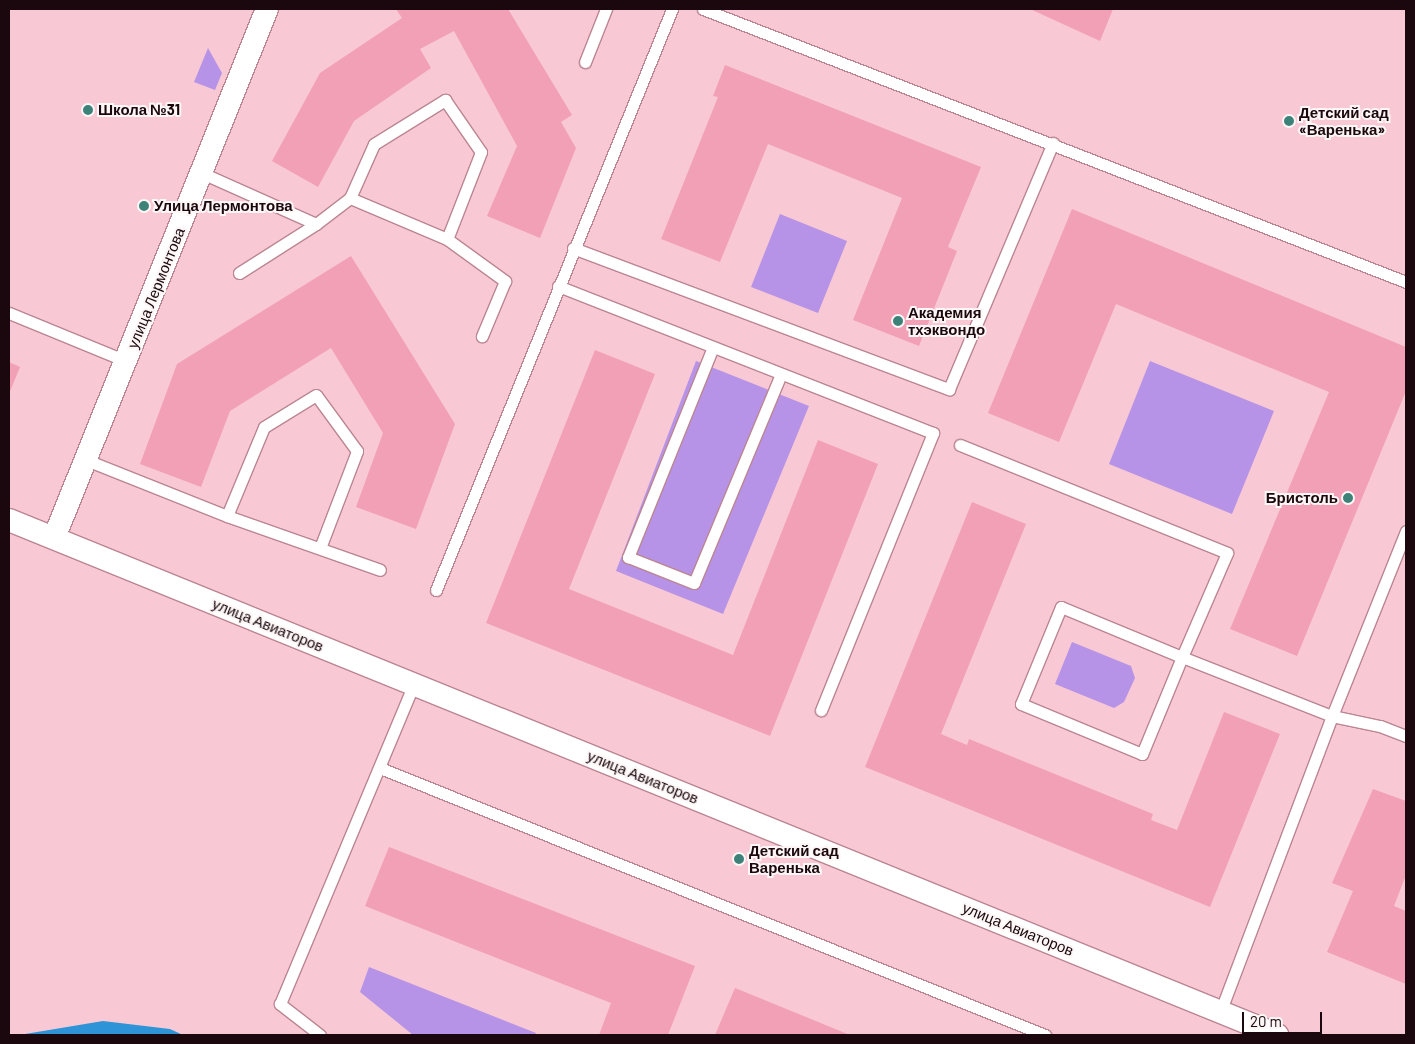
<!DOCTYPE html>
<meta charset="utf-8">
<style>
body{margin:0}
#map{position:relative;width:1415px;height:1044px;overflow:hidden;background:#f8c9d4;font-family:Barlow,sans-serif}
div>[style]{position:absolute}
.green>*{inset:0;background:#b693e6}
.water>*{inset:0;background:#2f94d7}
.building>*{inset:0;background:#f2a0b5}
.roads{filter:drop-shadow(1px 0 #bb8592) drop-shadow(-1px 0 #bb8592) drop-shadow(0 1px #bb8592) drop-shadow(0 -1px #bb8592)}
.service>*{height:11px;margin:-5.5px;padding:0 5.5px;transform-origin:5.5px;border-radius:5.5px;background:#fff}
.minor>*{height:22px;margin:-11px;padding:0 11px;transform-origin:11px;border-radius:11px;background:#fff}
.dots>*{width:14px;height:14px;translate:-50% -50%;box-sizing:border-box;border:2px solid #fcf6f7;border-radius:50%}
span{translate:-50% -50%;white-space:nowrap;text-align:center;line-height:1.15;-webkit-text-stroke:4px #fcf6f7;paint-order:stroke}
.poi-label{font-size:15px;color:#1b080e;font-weight:700}
.left{translate:0 -50%;text-align:left}
.right{translate:-100% -50%;text-align:right}
.street-label{font-size:15px;color:#1b080e}
.frame{position:absolute;inset:0;border:10px solid #1b080e;pointer-events:none}
.scale{position:absolute;left:1242px;top:1012px;width:80px;height:22px;box-sizing:border-box;border:2px solid #1b080e;border-top:0;padding-left:6px;font-size:15px;line-height:18px;white-space:nowrap;color:#1b080e;-webkit-text-stroke:4px #fcf6f7;paint-order:stroke}
</style>
<div id="map">
<div class="green">
<div style="clip-path:polygon(208px 48px,222px 73px,215px 90px,194px 82px)"></div>
<div style="clip-path:polygon(780px 214px,847px 241px,818px 313px,751px 287px)"></div>
<div style="clip-path:polygon(696px 361px,809px 406px,723px 614px,616px 571px)"></div>
<div style="clip-path:polygon(1150px 361px,1274px 411px,1232px 514px,1109px 464px)"></div>
<div style="clip-path:polygon(1072px 642px,1131px 666px,1135px 678px,1124px 702px,1114px 708px,1055px 684px)"></div>
<div style="clip-path:polygon(369px 967px,536px 1033px,535px 1035px,413px 1035px,360px 992px)"></div>
</div>
<div class="water">
<div style="clip-path:polygon(103px 1021px,170px 1029px,183px 1035px,19px 1035px)"></div>
</div>
<div class="building">
<div style="clip-path:polygon(396px 9px,508px 9px,572px 115px,561px 122px,576px 148px,540px 238px,487px 216px,517px 146px,454px 31px,420px 49px,431px 68px,354px 121px,318px 187px,272px 161px,320px 73px,402px 18px)"></div>
<div style="clip-path:polygon(1030px 9px,1113px 9px,1100px 41px)"></div>
<div style="clip-path:polygon(725px 65px,981px 167px,948px 247px,957px 251px,919px 346px,853px 320px,902px 198px,768px 144px,720px 262px,661px 239px,718px 97px,713px 96px)"></div>
<div style="clip-path:polygon(1072px 209px,1406px 347px,1406px 391px,1297px 656px,1230px 629px,1329px 392px,1116px 304px,1059px 442px,988px 413px)"></div>
<div style="clip-path:polygon(351px 256px,455px 424px,416px 529px,356px 507px,383px 433px,331px 348px,230px 411px,201px 487px,140px 464px,177px 364px)"></div>
<div style="clip-path:polygon(595px 350px,655px 374px,569px 589px,733px 655px,818px 440px,878px 464px,770px 736px,486px 623px)"></div>
<div style="clip-path:polygon(9px 362px,20px 367px,9px 394px)"></div>
<div style="clip-path:polygon(972px 502px,1026px 524px,941px 734px,967px 745px,969px 739px,1153px 814px,1151px 820px,1177px 830px,1224px 712px,1280px 734px,1210px 907px,865px 767px)"></div>
<div style="clip-path:polygon(1373px 789px,1406px 801px,1406px 875px,1394px 906px,1406px 911px,1406px 984px,1327px 952px,1353px 891px,1332px 883px)"></div>
<div style="clip-path:polygon(389px 847px,695px 966px,668px 1035px,599px 1035px,611px 1003px,365px 906px)"></div>
<div style="clip-path:polygon(735px 988px,850px 1035px,715px 1035px)"></div>
</div>
<div class="roads">
<div class="service">
<div style="left:703px;top:9px;width:754px;rotate:21.22deg"></div>
<div style="left:585px;top:62px;width:57px;rotate:-68.4deg"></div>
<div style="left:202px;top:173px;width:125px;rotate:24.1deg"></div>
<div style="left:316px;top:224px;width:43px;rotate:-37.4deg"></div>
<div style="left:350px;top:198px;width:59px;rotate:-66deg"></div>
<div style="left:374px;top:144px;width:84px;rotate:-31.8deg"></div>
<div style="left:445px;top:100px;width:63px;rotate:55.3deg"></div>
<div style="left:481px;top:152px;width:93px;rotate:111.3deg"></div>
<div style="left:447px;top:239px;width:72px;rotate:35.9deg"></div>
<div style="left:505px;top:281px;width:60px;rotate:112.7deg"></div>
<div style="left:350px;top:198px;width:105px;rotate:22.9deg"></div>
<div style="left:573px;top:248px;width:402px;rotate:20.6deg"></div>
<div style="left:949px;top:389px;width:267px;rotate:-67.1deg"></div>
<div style="left:239px;top:273px;width:91px;rotate:-32.5deg"></div>
<div style="left:558px;top:286px;width:403px;rotate:21.4deg"></div>
<div style="left:933px;top:433px;width:299px;rotate:112deg"></div>
<div style="left:9px;top:313px;width:126px;rotate:22.3deg"></div>
<div style="left:713px;top:347px;width:227px;rotate:112deg"></div>
<div style="left:628px;top:557px;width:71px;rotate:21.5deg"></div>
<div style="left:694px;top:583px;width:226px;rotate:-67.4deg"></div>
<div style="left:960px;top:445px;width:288px;rotate:22deg"></div>
<div style="left:1227px;top:553px;width:113px;rotate:113.4deg"></div>
<div style="left:1182px;top:657px;width:161px;rotate:21.5deg"></div>
<div style="left:1332px;top:716px;width:316px;rotate:110.7deg"></div>
<div style="left:86px;top:460px;width:152px;rotate:21.7deg"></div>
<div style="left:1406px;top:531px;width:199px;rotate:111.8deg"></div>
<div style="left:1332px;top:716px;width:49px;rotate:11.8deg"></div>
<div style="left:1380px;top:726px;width:28px;rotate:21deg"></div>
<div style="left:320px;top:548px;width:104px;rotate:-69.1deg"></div>
<div style="left:357px;top:451px;width:69px;rotate:-126.2deg"></div>
<div style="left:316px;top:395px;width:61px;rotate:148.4deg"></div>
<div style="left:264px;top:427px;width:96px;rotate:112.6deg"></div>
<div style="left:227px;top:516px;width:162px;rotate:19.4deg"></div>
<div style="left:436px;top:590px;width:627px;rotate:-67.89deg"></div>
<div style="left:1061px;top:607px;width:131px;rotate:22.5deg"></div>
<div style="left:1182px;top:657px;width:105px;rotate:112.4deg"></div>
<div style="left:1142px;top:754px;width:131px;rotate:-157.5deg"></div>
<div style="left:1021px;top:704px;width:105px;rotate:-67.6deg"></div>
<div style="left:380px;top:768px;width:717px;rotate:21.88deg"></div>
<div style="left:320px;top:1035px;width:51px;rotate:-142.2deg"></div>
<div style="left:280px;top:1004px;width:347px;rotate:-67.3deg"></div>
</div>
<div class="minor">
<div style="left:9px;top:520px;width:1369px;rotate:22.1deg"></div>
<div style="left:54px;top:538px;width:570px;rotate:-68.07deg"></div>
</div>
</div>
<div class="dots">
<div style="left:88px;top:110px;background:#3d8278"></div>
<div style="left:1289px;top:121px;background:#3d8278"></div>
<div style="left:144px;top:206px;background:#3d8278"></div>
<div style="left:898px;top:321px;background:#3d8278"></div>
<div style="left:1348px;top:498px;background:#3d8278"></div>
<div style="left:739px;top:859px;background:#3d8278"></div>
</div>
<div class="poi-label">
<span class="left" style="left:98px;top:110px">Школа №31</span>
<span class="left" style="left:1299px;top:121px">Детский сад<br>«Варенька»</span>
<span class="left" style="left:154px;top:206px">Улица Лермонтова</span>
<span class="left" style="left:908px;top:321px">Академия<br>тхэквондо</span>
<span class="right" style="left:1338px;top:498px">Бристоль</span>
<span class="left" style="left:749px;top:859px">Детский сад<br>Варенька</span>
</div>
<div class="street-label">
<span style="left:156px;top:288px;rotate:-68deg">улица Лермонтова</span>
<span style="left:268px;top:625px;rotate:22deg">улица Авиаторов</span>
<span style="left:643px;top:777px;rotate:22deg">улица Авиаторов</span>
<span style="left:1018px;top:929px;rotate:22deg">улица Авиаторов</span>
</div>
<div class="frame"></div>
<div class="scale">20 m</div>
</div>
